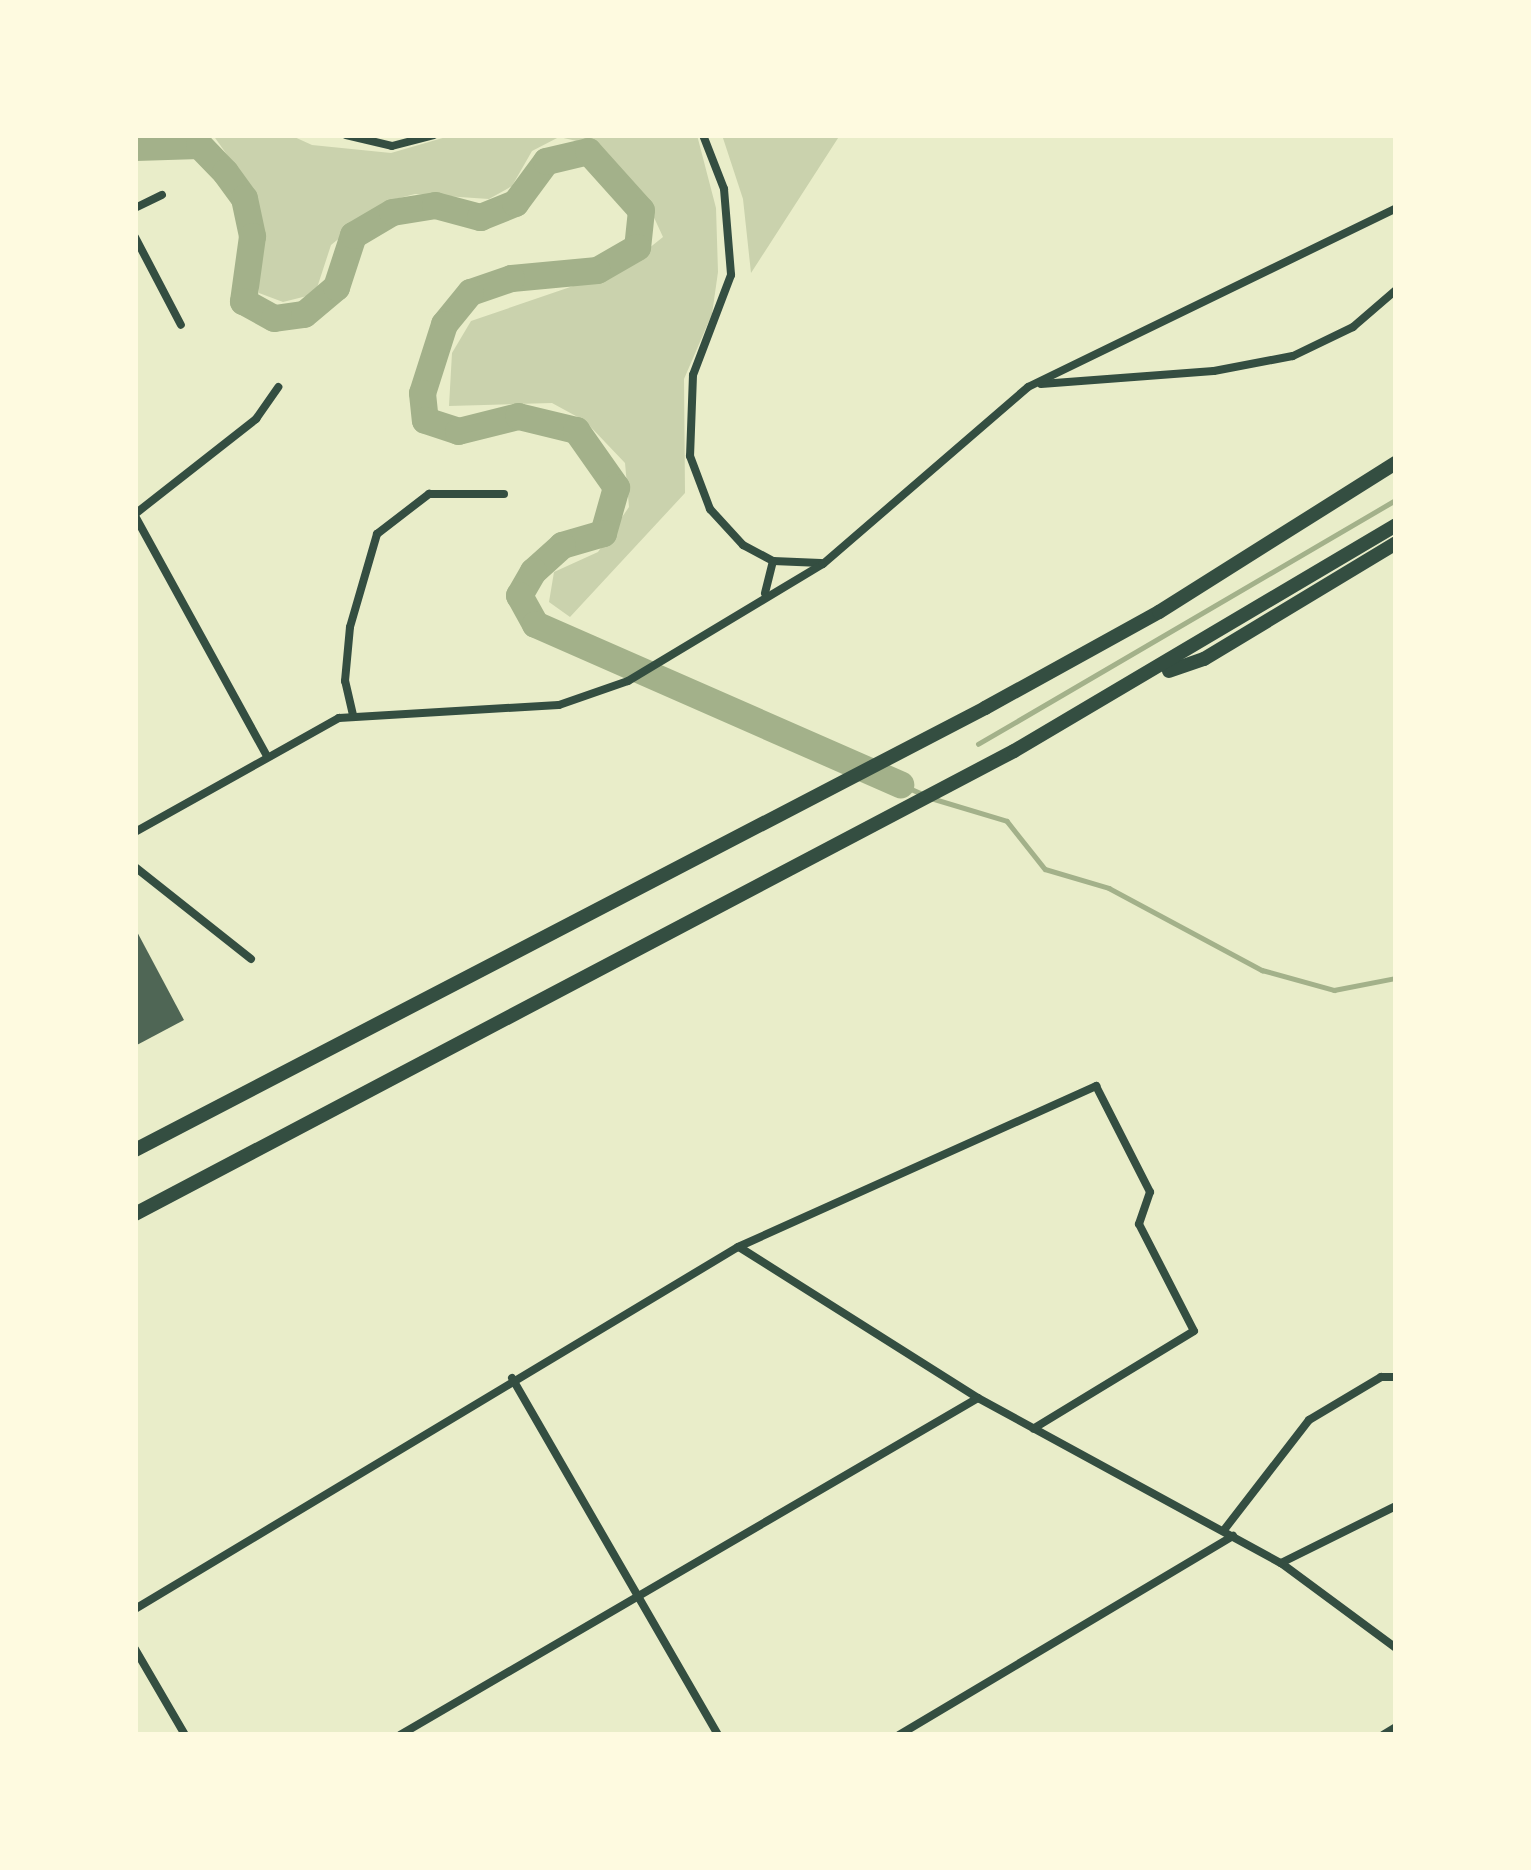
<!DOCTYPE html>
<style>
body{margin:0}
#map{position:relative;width:1531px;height:1870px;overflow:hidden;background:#e9edc9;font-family:"Source Sans 3",sans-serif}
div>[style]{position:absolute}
.green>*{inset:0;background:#cad2ad}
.stream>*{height:4.5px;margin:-2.25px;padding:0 2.25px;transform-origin:2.25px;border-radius:2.25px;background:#a3b18a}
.river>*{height:27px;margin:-13.5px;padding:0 13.5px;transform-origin:13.5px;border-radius:13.5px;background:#a3b18a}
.building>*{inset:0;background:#4f6655}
.minor>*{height:8px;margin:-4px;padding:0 4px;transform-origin:4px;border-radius:4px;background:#344e41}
.motorway>*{height:14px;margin:-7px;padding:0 7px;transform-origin:7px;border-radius:7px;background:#344e41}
span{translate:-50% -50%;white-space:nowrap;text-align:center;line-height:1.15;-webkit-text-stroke:10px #fefae0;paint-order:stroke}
.frame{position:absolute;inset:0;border:138px solid #fefae0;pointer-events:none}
</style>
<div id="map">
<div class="green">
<div style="clip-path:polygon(213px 135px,290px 135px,312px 145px,391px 153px,453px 135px,697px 135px,716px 208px,718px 272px,712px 314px,684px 379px,685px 493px,570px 617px,549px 602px,554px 572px,598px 552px,629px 507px,625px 463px,585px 421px,552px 403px,449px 406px,452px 353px,471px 321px,623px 269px,663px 237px,651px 211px,599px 146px,559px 137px,532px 151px,512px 186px,489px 199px,415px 194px,384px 202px,331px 245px,315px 294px,283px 302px,259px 293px,257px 197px)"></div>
<div style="clip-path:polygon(722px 135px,840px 135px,751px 273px,743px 199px)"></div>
</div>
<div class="stream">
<div style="left:978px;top:744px;width:484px;rotate:-30.3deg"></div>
<div style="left:900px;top:784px;width:22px;rotate:24deg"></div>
<div style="left:931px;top:798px;width:79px;rotate:16.8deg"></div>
<div style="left:1007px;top:821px;width:61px;rotate:51.6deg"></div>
<div style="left:1045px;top:869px;width:67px;rotate:16.5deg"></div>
<div style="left:1109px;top:888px;width:174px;rotate:28.2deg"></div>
<div style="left:1262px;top:970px;width:75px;rotate:15.5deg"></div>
<div style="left:1334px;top:990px;width:63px;rotate:-11deg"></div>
</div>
<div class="river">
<div style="left:135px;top:147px;width:64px;rotate:-1.8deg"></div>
<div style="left:199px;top:145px;width:37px;rotate:46deg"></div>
<div style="left:225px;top:172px;width:32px;rotate:54deg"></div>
<div style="left:244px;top:198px;width:39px;rotate:78deg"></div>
<div style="left:252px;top:236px;width:66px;rotate:97.9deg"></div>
<div style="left:243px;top:301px;width:35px;rotate:29deg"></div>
<div style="left:274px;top:318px;width:30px;rotate:-8deg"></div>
<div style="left:304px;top:314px;width:42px;rotate:-40.2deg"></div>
<div style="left:336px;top:287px;width:55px;rotate:-71.9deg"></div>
<div style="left:353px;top:235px;width:45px;rotate:-30.5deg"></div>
<div style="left:392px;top:212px;width:44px;rotate:-9.2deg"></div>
<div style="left:435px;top:205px;width:47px;rotate:14.9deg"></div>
<div style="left:480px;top:217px;width:38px;rotate:-22deg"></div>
<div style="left:515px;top:203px;width:52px;rotate:-53.6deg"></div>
<div style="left:546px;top:161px;width:43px;rotate:-13.4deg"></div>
<div style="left:588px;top:151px;width:79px;rotate:48.1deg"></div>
<div style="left:641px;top:210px;width:37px;rotate:96deg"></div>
<div style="left:637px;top:247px;width:46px;rotate:150.1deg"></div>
<div style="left:597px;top:270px;width:86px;rotate:174.7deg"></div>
<div style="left:511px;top:278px;width:43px;rotate:161.1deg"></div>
<div style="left:470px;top:292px;width:41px;rotate:129.1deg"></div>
<div style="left:444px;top:324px;width:72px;rotate:107.7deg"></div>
<div style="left:422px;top:393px;width:27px;rotate:84deg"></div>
<div style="left:425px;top:420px;width:35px;rotate:18deg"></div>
<div style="left:458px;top:431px;width:62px;rotate:-14deg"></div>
<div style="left:518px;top:416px;width:60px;rotate:13.6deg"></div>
<div style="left:576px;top:430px;width:70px;rotate:54.9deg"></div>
<div style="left:616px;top:487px;width:48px;rotate:105.8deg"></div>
<div style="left:603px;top:533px;width:43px;rotate:163.7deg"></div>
<div style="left:562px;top:545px;width:39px;rotate:138deg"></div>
<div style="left:533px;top:571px;width:28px;rotate:120deg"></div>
<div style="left:519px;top:595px;width:33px;rotate:61deg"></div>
<div style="left:535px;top:624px;width:399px;rotate:23.7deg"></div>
</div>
<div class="building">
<div style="clip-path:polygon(135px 928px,184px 1020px,135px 1046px)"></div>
</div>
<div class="minor">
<div style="left:346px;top:135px;width:47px;rotate:13.4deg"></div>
<div style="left:392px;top:146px;width:43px;rotate:-14.7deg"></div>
<div style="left:703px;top:135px;width:58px;rotate:68.7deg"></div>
<div style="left:724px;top:189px;width:86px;rotate:85.3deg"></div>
<div style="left:731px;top:275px;width:107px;rotate:110.8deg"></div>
<div style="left:693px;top:375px;width:81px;rotate:92.1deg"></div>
<div style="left:690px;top:456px;width:57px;rotate:69.3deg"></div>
<div style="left:710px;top:509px;width:49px;rotate:47.5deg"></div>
<div style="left:743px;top:545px;width:34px;rotate:28deg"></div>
<div style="left:773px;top:561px;width:48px;rotate:2.4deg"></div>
<div style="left:135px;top:208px;width:30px;rotate:-26deg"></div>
<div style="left:135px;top:237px;width:99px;rotate:62.4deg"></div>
<div style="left:1041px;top:384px;width:173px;rotate:-4.3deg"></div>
<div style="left:1214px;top:371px;width:80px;rotate:-10.8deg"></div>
<div style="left:1293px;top:356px;width:67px;rotate:-25.8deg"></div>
<div style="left:1353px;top:327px;width:57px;rotate:-40.7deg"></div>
<div style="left:135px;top:514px;width:154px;rotate:-38.1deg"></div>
<div style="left:256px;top:419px;width:39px;rotate:-55deg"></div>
<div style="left:135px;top:516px;width:274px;rotate:61.2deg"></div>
<div style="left:765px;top:593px;width:33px;rotate:-76deg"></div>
<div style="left:353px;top:715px;width:35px;rotate:-103deg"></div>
<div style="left:345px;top:681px;width:54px;rotate:-84.7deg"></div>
<div style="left:350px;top:627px;width:97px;rotate:-73.8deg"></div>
<div style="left:377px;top:534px;width:66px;rotate:-37.6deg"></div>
<div style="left:429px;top:494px;width:75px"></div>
<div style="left:135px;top:832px;width:234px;rotate:-29.2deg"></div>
<div style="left:339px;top:718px;width:220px;rotate:-3.4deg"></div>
<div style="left:559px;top:705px;width:73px;rotate:-19.2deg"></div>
<div style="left:628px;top:681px;width:227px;rotate:-31deg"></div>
<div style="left:823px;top:564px;width:271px;rotate:-40.8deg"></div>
<div style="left:1028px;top:387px;width:409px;rotate:-25.9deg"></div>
<div style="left:135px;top:867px;width:148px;rotate:38.4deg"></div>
<div style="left:739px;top:1247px;width:283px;rotate:32.3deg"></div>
<div style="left:978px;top:1398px;width:345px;rotate:28.6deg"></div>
<div style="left:1281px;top:1563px;width:143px;rotate:36.5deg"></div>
<div style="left:512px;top:1378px;width:412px;rotate:60deg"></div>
<div style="left:1224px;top:1530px;width:139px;rotate:-52.3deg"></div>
<div style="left:1309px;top:1420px;width:84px;rotate:-30.8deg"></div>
<div style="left:1381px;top:1377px;width:15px"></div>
<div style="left:1281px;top:1563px;width:128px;rotate:-26.4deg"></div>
<div style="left:135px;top:1609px;width:703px;rotate:-30.98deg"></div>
<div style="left:738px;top:1247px;width:393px;rotate:-24.2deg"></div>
<div style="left:1096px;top:1086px;width:119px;rotate:63deg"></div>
<div style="left:1150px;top:1192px;width:34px;rotate:109deg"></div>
<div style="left:1139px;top:1224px;width:120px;rotate:62.8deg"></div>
<div style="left:1194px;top:1331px;width:188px;rotate:148.7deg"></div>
<div style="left:135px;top:1649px;width:99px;rotate:59.8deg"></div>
<div style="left:400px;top:1735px;width:669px;rotate:-30.24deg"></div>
<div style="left:899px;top:1735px;width:389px;rotate:-30.8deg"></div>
<div style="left:1383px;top:1735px;width:15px;rotate:-32deg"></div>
</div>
<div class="motorway">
<div style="left:1169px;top:671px;width:37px;rotate:-19deg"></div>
<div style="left:1204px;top:659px;width:224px;rotate:-31.1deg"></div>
<div style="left:135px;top:1150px;width:958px;rotate:-27.47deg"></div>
<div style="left:985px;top:708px;width:199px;rotate:-28.9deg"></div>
<div style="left:1159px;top:612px;width:280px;rotate:-32.2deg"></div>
<div style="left:135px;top:1214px;width:993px;rotate:-27.78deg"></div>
<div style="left:1014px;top:751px;width:444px;rotate:-30.6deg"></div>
</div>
<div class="frame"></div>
</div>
